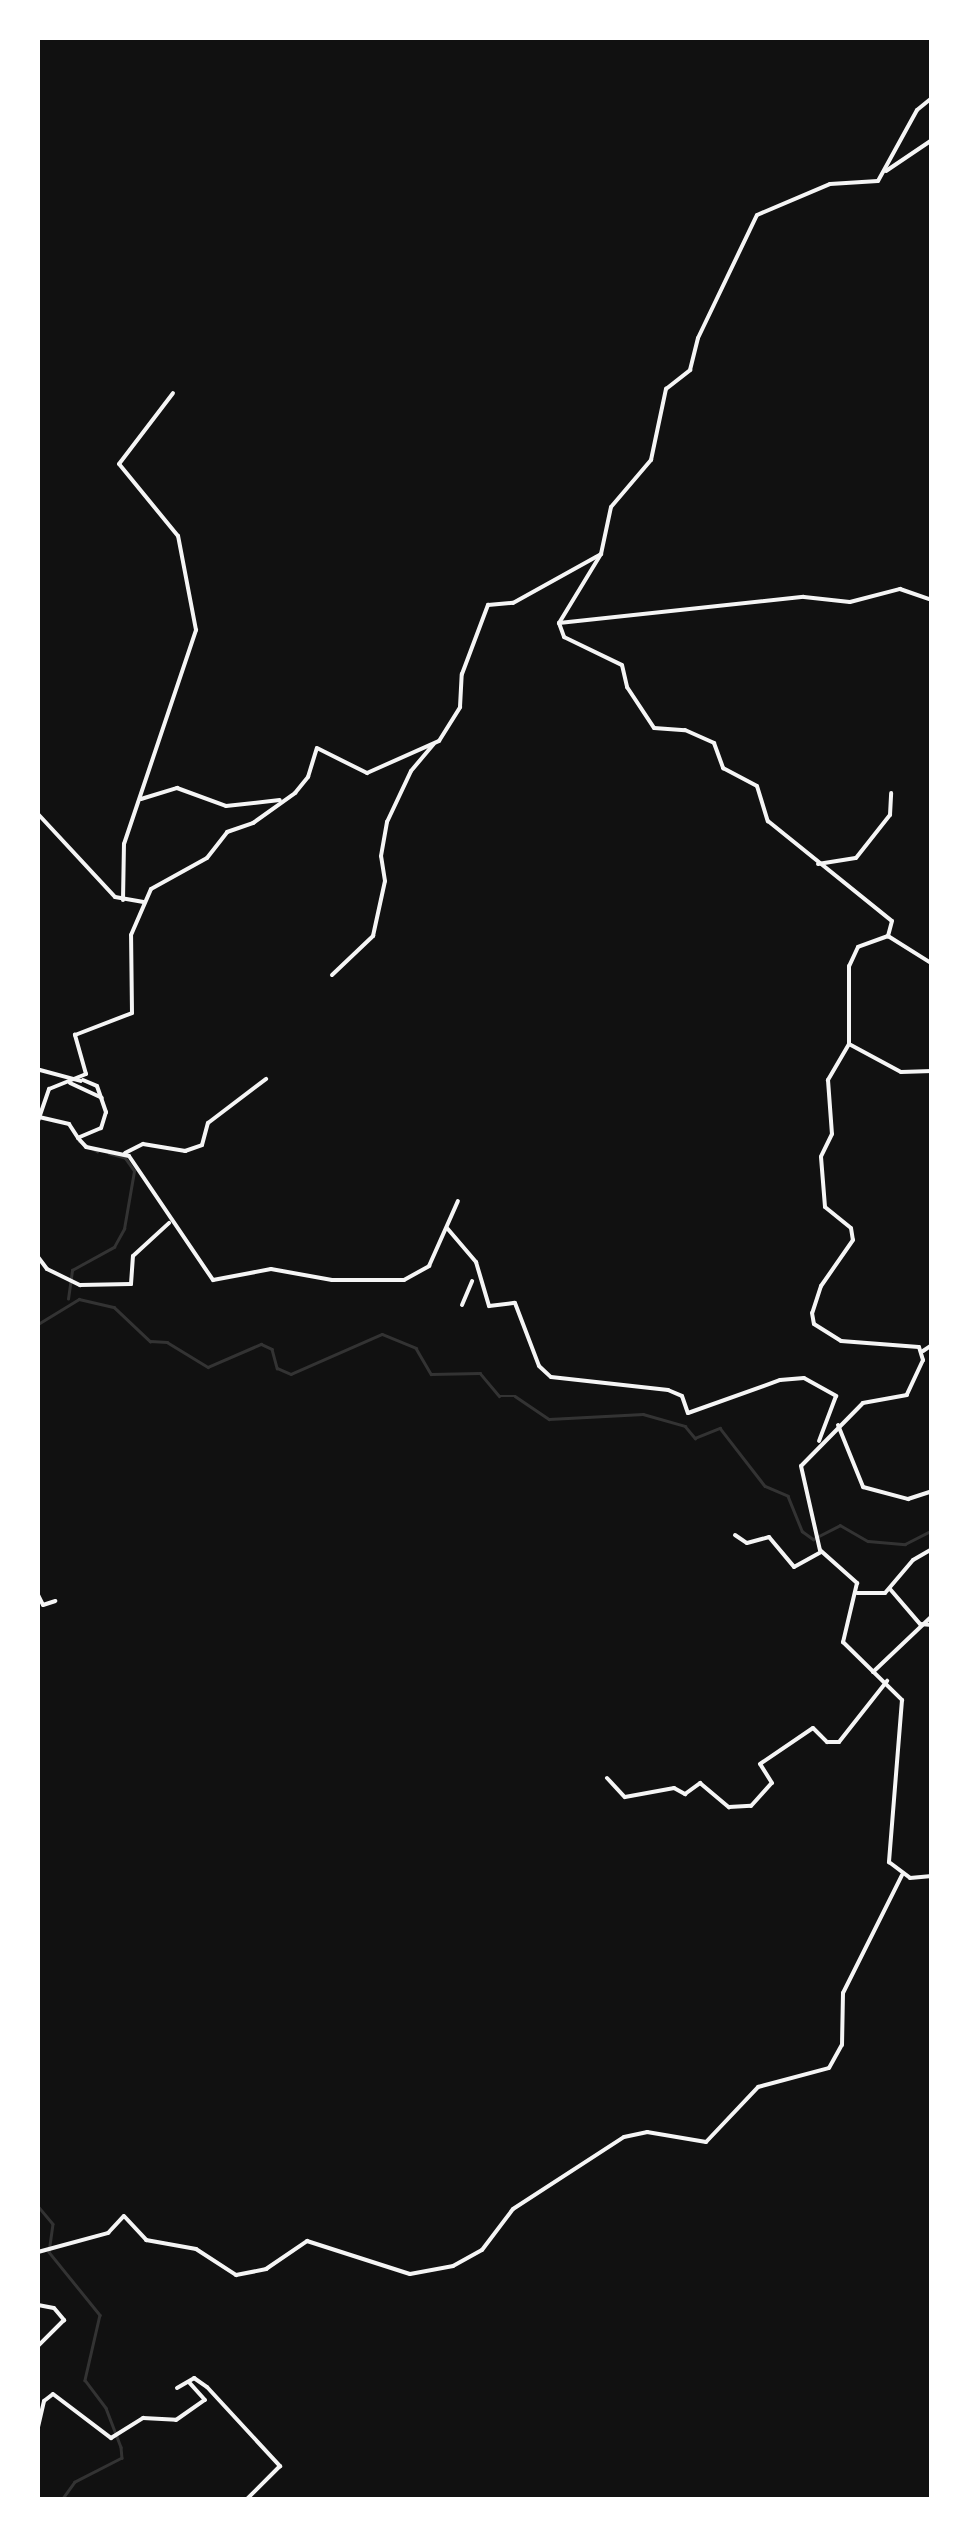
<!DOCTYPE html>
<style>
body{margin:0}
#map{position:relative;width:969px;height:2537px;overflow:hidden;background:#111;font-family:"DejaVu Sans",sans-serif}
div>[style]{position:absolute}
.stream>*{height:2.5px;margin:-1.25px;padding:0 1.25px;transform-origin:1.25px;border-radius:1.25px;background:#333}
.minor>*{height:4px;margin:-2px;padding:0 2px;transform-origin:2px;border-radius:2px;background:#f5f5f5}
span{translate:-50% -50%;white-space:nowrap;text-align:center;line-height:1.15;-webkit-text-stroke:9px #fff;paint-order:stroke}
.frame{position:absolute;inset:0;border:40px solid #fff;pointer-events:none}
</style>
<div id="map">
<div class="stream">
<div style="left:79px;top:1141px;width:21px;rotate:29deg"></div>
<div style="left:68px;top:1299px;width:29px;rotate:-82deg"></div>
<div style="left:72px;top:1270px;width:48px;rotate:-28.7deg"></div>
<div style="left:114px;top:1247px;width:21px;rotate:-61deg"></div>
<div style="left:124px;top:1229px;width:59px;rotate:-80.2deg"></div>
<div style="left:134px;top:1171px;width:16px;rotate:-125deg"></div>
<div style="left:125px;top:1158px;width:16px;rotate:-165deg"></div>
<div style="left:38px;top:1324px;width:48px;rotate:-31.4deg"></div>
<div style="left:79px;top:1299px;width:36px;rotate:13deg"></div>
<div style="left:114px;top:1307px;width:50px;rotate:43.4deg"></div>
<div style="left:150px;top:1341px;width:17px;rotate:3deg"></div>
<div style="left:167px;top:1342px;width:48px;rotate:31.4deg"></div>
<div style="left:208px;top:1367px;width:58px;rotate:-23.5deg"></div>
<div style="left:261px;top:1344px;width:12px;rotate:24deg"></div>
<div style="left:272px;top:1349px;width:20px;rotate:75deg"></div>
<div style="left:277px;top:1368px;width:15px;rotate:23deg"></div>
<div style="left:291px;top:1374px;width:99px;rotate:-23.7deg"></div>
<div style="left:382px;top:1334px;width:37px;rotate:22deg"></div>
<div style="left:416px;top:1348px;width:30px;rotate:60deg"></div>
<div style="left:431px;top:1374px;width:49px;rotate:-1.2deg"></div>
<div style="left:480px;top:1373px;width:30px;rotate:50deg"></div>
<div style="left:499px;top:1396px;width:16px"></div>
<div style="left:515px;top:1396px;width:41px;rotate:34.1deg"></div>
<div style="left:549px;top:1419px;width:94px;rotate:-3deg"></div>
<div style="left:643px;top:1414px;width:44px;rotate:15.9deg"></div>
<div style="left:685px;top:1426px;width:16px;rotate:50deg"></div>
<div style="left:695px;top:1438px;width:27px;rotate:-22deg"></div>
<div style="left:720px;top:1428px;width:73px;rotate:52.2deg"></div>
<div style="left:765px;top:1486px;width:25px;rotate:23deg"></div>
<div style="left:788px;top:1496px;width:38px;rotate:68deg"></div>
<div style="left:802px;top:1531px;width:14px;rotate:36deg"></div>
<div style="left:813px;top:1539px;width:30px;rotate:-27deg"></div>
<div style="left:840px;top:1525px;width:32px;rotate:30deg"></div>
<div style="left:868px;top:1541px;width:37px;rotate:5deg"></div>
<div style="left:905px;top:1544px;width:30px;rotate:-27deg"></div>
<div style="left:38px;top:2206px;width:23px;rotate:50deg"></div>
<div style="left:53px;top:2224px;width:28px;rotate:98deg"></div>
<div style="left:49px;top:2252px;width:81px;rotate:51deg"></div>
<div style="left:100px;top:2315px;width:67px;rotate:103deg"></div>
<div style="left:85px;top:2380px;width:35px;rotate:53deg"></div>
<div style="left:106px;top:2408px;width:42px;rotate:69deg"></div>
<div style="left:121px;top:2447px;width:11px;rotate:85deg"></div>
<div style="left:122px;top:2458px;width:53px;rotate:152.9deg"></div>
<div style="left:75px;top:2482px;width:22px;rotate:126deg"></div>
</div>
<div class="minor">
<div style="left:886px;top:171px;width:55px;rotate:-34deg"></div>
<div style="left:601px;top:554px;width:81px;rotate:121.3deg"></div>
<div style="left:559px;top:623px;width:15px;rotate:70deg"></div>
<div style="left:564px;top:637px;width:64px;rotate:25.8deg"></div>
<div style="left:622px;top:665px;width:23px;rotate:77deg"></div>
<div style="left:627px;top:687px;width:49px;rotate:56.6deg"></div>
<div style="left:654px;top:728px;width:31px;rotate:4deg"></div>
<div style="left:685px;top:730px;width:32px;rotate:24deg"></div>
<div style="left:714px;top:743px;width:27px;rotate:70deg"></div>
<div style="left:723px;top:768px;width:38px;rotate:28deg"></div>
<div style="left:757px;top:786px;width:37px;rotate:73deg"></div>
<div style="left:768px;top:821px;width:159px;rotate:38.9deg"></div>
<div style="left:892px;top:921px;width:16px;rotate:105deg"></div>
<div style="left:888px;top:936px;width:32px;rotate:160deg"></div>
<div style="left:858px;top:947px;width:21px;rotate:115deg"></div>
<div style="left:849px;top:966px;width:78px;rotate:90deg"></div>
<div style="left:849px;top:1044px;width:42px;rotate:120.3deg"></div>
<div style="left:828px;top:1080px;width:54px;rotate:85.8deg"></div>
<div style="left:832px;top:1134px;width:25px;rotate:116deg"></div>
<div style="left:821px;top:1157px;width:50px;rotate:85.4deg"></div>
<div style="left:825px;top:1207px;width:33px;rotate:39deg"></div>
<div style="left:851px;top:1228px;width:12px;rotate:81deg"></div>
<div style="left:853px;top:1240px;width:56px;rotate:124.8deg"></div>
<div style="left:821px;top:1286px;width:28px;rotate:108deg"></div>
<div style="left:812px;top:1313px;width:11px;rotate:80deg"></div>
<div style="left:814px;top:1324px;width:32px;rotate:32deg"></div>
<div style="left:841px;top:1341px;width:78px;rotate:4.4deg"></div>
<div style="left:919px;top:1347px;width:14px;rotate:73deg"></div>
<div style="left:923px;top:1360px;width:38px;rotate:115deg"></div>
<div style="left:907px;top:1395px;width:45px;rotate:169.7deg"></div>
<div style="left:863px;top:1403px;width:88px;rotate:134.5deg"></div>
<div style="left:801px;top:1466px;width:86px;rotate:77.3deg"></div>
<div style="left:820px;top:1550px;width:50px;rotate:41.7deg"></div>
<div style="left:857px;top:1583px;width:61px;rotate:103.3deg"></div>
<div style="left:843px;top:1642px;width:83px;rotate:44.5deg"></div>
<div style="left:902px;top:1700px;width:163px;rotate:94.6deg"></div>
<div style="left:889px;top:1862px;width:26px;rotate:37deg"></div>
<div style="left:910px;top:1878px;width:22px;rotate:-5deg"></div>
<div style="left:559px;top:623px;width:246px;rotate:-6.1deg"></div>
<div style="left:804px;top:597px;width:46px;rotate:6.2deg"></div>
<div style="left:850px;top:602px;width:52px;rotate:-14.6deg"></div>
<div style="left:900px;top:589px;width:34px;rotate:19deg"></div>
<div style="left:141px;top:799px;width:38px;rotate:-17deg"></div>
<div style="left:177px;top:788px;width:52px;rotate:20.2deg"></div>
<div style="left:226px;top:806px;width:54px;rotate:-6.3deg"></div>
<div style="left:38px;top:814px;width:113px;rotate:47.1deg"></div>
<div style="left:115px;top:897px;width:29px;rotate:10deg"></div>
<div style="left:818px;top:864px;width:38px;rotate:-9deg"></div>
<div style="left:856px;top:858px;width:55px;rotate:-51.7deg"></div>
<div style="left:890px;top:815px;width:22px;rotate:-87deg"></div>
<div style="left:123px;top:900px;width:56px;rotate:-89deg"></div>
<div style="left:124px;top:844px;width:226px;rotate:-71.4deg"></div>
<div style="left:196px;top:630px;width:96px;rotate:-100.8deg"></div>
<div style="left:178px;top:536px;width:93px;rotate:-129.3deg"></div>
<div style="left:119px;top:464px;width:89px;rotate:-52.7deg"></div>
<div style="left:888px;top:936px;width:51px;rotate:32.1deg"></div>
<div style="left:332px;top:975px;width:57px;rotate:-43.6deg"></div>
<div style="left:373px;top:936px;width:56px;rotate:-77.7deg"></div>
<div style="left:385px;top:881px;width:25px;rotate:-99deg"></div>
<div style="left:381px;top:856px;width:35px;rotate:-80deg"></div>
<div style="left:387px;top:822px;width:56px;rotate:-64.8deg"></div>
<div style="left:411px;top:771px;width:35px;rotate:-50deg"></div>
<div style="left:849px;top:1044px;width:59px;rotate:28.3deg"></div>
<div style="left:901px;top:1072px;width:31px;rotate:-2deg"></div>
<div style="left:40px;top:1070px;width:42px;rotate:15deg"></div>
<div style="left:83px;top:1080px;width:15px;rotate:23deg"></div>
<div style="left:97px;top:1086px;width:28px;rotate:71deg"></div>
<div style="left:106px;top:1112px;width:17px;rotate:107deg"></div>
<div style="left:101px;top:1128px;width:25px;rotate:157deg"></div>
<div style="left:78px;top:1138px;width:12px;rotate:48deg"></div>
<div style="left:86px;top:1147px;width:44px;rotate:11.8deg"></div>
<div style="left:129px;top:1156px;width:150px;rotate:55.9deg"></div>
<div style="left:213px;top:1280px;width:59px;rotate:-10.7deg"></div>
<div style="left:271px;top:1269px;width:62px;rotate:10.2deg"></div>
<div style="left:332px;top:1280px;width:72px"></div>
<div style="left:404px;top:1280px;width:29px;rotate:-29deg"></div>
<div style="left:429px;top:1266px;width:71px;rotate:-66deg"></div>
<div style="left:70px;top:1083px;width:35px;rotate:25deg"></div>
<div style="left:39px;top:1117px;width:31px;rotate:13deg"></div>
<div style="left:69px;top:1124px;width:17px;rotate:57deg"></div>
<div style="left:38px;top:1121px;width:34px;rotate:-71deg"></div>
<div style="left:49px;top:1089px;width:40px;rotate:-22deg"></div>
<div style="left:86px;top:1074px;width:41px;rotate:-105.8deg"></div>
<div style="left:75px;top:1035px;width:61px;rotate:-21.1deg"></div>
<div style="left:132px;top:1013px;width:78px;rotate:-90.7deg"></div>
<div style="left:131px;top:935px;width:50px;rotate:-66.5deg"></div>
<div style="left:151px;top:889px;width:64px;rotate:-29deg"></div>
<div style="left:207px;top:858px;width:33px;rotate:-52deg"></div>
<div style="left:227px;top:832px;width:28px;rotate:-19deg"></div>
<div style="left:253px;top:823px;width:52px;rotate:-35.5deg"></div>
<div style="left:295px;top:793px;width:21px;rotate:-51deg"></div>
<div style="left:308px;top:777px;width:30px;rotate:-73deg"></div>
<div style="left:317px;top:748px;width:56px;rotate:26.6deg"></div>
<div style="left:367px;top:773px;width:79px;rotate:-24deg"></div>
<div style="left:439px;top:741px;width:40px;rotate:-58deg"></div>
<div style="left:460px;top:707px;width:33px;rotate:-87deg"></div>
<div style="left:462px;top:674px;width:74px;rotate:-69.4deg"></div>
<div style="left:488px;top:605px;width:25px;rotate:-5deg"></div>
<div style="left:513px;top:603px;width:101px;rotate:-29.1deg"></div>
<div style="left:601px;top:554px;width:48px;rotate:-78deg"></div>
<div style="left:611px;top:507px;width:62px;rotate:-49.6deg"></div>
<div style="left:651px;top:460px;width:73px;rotate:-78.1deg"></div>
<div style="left:666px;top:389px;width:31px;rotate:-38deg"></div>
<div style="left:690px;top:370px;width:33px;rotate:-76deg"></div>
<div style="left:698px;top:338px;width:136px;rotate:-64.4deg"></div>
<div style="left:757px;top:215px;width:79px;rotate:-23deg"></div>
<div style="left:830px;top:184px;width:48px;rotate:-3.6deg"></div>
<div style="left:878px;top:181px;width:81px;rotate:-61.2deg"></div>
<div style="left:917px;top:110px;width:19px;rotate:-39deg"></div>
<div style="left:125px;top:1153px;width:20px;rotate:-27deg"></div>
<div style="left:143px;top:1144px;width:43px;rotate:9.5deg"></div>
<div style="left:185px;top:1151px;width:18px;rotate:-19deg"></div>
<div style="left:202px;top:1145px;width:23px;rotate:-75deg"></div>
<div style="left:208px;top:1123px;width:73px;rotate:-37.2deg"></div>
<div style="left:447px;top:1228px;width:45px;rotate:49.5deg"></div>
<div style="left:476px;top:1262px;width:46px;rotate:73.5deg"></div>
<div style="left:489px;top:1306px;width:26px;rotate:-7deg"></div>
<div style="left:515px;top:1303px;width:67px;rotate:69.1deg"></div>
<div style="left:539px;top:1366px;width:16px;rotate:43deg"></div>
<div style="left:551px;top:1377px;width:118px;rotate:6.3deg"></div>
<div style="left:668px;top:1390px;width:15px;rotate:23deg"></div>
<div style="left:682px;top:1396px;width:18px;rotate:71deg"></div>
<div style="left:688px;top:1413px;width:98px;rotate:-19.7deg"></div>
<div style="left:780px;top:1380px;width:24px;rotate:-5deg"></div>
<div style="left:804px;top:1378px;width:37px;rotate:29deg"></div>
<div style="left:836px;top:1396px;width:48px;rotate:110.7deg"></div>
<div style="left:38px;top:1257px;width:15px;rotate:53deg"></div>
<div style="left:47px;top:1269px;width:37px;rotate:26deg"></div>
<div style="left:80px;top:1285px;width:51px;rotate:-1.1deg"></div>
<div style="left:131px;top:1284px;width:28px;rotate:-86deg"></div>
<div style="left:133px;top:1256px;width:49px;rotate:-42.5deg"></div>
<div style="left:462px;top:1305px;width:26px;rotate:-67deg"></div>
<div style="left:923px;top:1351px;width:11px;rotate:-34deg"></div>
<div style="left:838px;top:1425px;width:67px;rotate:68deg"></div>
<div style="left:863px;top:1487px;width:47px;rotate:14.9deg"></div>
<div style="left:908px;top:1499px;width:25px;rotate:-18deg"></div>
<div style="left:735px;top:1535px;width:14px;rotate:34deg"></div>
<div style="left:747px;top:1543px;width:23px;rotate:-15deg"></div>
<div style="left:769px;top:1537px;width:39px;rotate:50deg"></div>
<div style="left:794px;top:1567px;width:31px;rotate:-29deg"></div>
<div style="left:890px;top:1589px;width:46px;rotate:49.4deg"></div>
<div style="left:920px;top:1624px;width:12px;rotate:5deg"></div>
<div style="left:857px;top:1593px;width:28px"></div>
<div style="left:885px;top:1593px;width:43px;rotate:-49.7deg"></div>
<div style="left:913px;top:1560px;width:22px;rotate:-30deg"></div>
<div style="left:38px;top:1595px;width:11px;rotate:63deg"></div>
<div style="left:43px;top:1605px;width:13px;rotate:-18deg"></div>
<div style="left:873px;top:1672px;width:81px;rotate:-43.5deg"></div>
<div style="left:607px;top:1778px;width:26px;rotate:47deg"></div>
<div style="left:625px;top:1797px;width:50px;rotate:-10.4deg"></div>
<div style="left:674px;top:1788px;width:13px;rotate:29deg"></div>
<div style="left:685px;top:1794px;width:19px;rotate:-36deg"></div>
<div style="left:700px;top:1783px;width:38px;rotate:40deg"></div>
<div style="left:729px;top:1807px;width:22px;rotate:-3deg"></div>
<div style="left:751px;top:1806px;width:31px;rotate:-48deg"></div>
<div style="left:772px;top:1783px;width:22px;rotate:-122deg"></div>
<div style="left:760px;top:1764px;width:64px;rotate:-34.2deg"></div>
<div style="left:813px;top:1728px;width:20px;rotate:45deg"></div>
<div style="left:827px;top:1742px;width:12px"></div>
<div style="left:839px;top:1742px;width:78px;rotate:-51.8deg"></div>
<div style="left:38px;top:2252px;width:73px;rotate:-15.2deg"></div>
<div style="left:108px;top:2233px;width:23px;rotate:-47deg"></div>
<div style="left:124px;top:2216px;width:33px;rotate:47deg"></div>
<div style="left:146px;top:2240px;width:51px;rotate:10.2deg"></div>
<div style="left:196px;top:2249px;width:48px;rotate:33deg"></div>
<div style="left:236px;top:2275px;width:31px;rotate:-11deg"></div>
<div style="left:266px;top:2269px;width:50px;rotate:-34.3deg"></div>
<div style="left:307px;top:2241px;width:108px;rotate:17.8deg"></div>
<div style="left:410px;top:2274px;width:44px;rotate:-10.5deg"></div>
<div style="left:453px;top:2266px;width:33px;rotate:-29deg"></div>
<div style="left:482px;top:2250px;width:51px;rotate:-52.9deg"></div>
<div style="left:513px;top:2209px;width:132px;rotate:-33deg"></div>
<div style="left:624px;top:2137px;width:24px;rotate:-12deg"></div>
<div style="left:647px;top:2132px;width:60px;rotate:9.6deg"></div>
<div style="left:706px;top:2142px;width:76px;rotate:-46.6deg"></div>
<div style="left:758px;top:2087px;width:73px;rotate:-15deg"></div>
<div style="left:829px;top:2068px;width:26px;rotate:-61deg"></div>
<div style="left:842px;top:2045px;width:52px;rotate:-88.9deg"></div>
<div style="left:843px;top:1993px;width:132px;rotate:-63.4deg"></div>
<div style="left:38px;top:2305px;width:16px;rotate:11deg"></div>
<div style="left:54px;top:2308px;width:16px;rotate:50deg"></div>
<div style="left:64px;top:2320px;width:37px;rotate:135deg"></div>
<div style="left:177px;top:2388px;width:20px;rotate:-30deg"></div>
<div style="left:194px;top:2378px;width:16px;rotate:35deg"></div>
<div style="left:207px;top:2387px;width:108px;rotate:47.3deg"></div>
<div style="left:280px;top:2466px;width:48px;rotate:135deg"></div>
<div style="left:38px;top:2427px;width:27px;rotate:-77deg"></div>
<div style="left:44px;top:2401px;width:11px;rotate:-38deg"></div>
<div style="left:53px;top:2394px;width:73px;rotate:37.2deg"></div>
<div style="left:111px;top:2438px;width:38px;rotate:-32deg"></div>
<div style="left:143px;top:2418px;width:33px;rotate:3deg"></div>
<div style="left:176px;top:2420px;width:35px;rotate:-35deg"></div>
<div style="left:205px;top:2400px;width:24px;rotate:-132deg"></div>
</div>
<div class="frame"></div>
</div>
